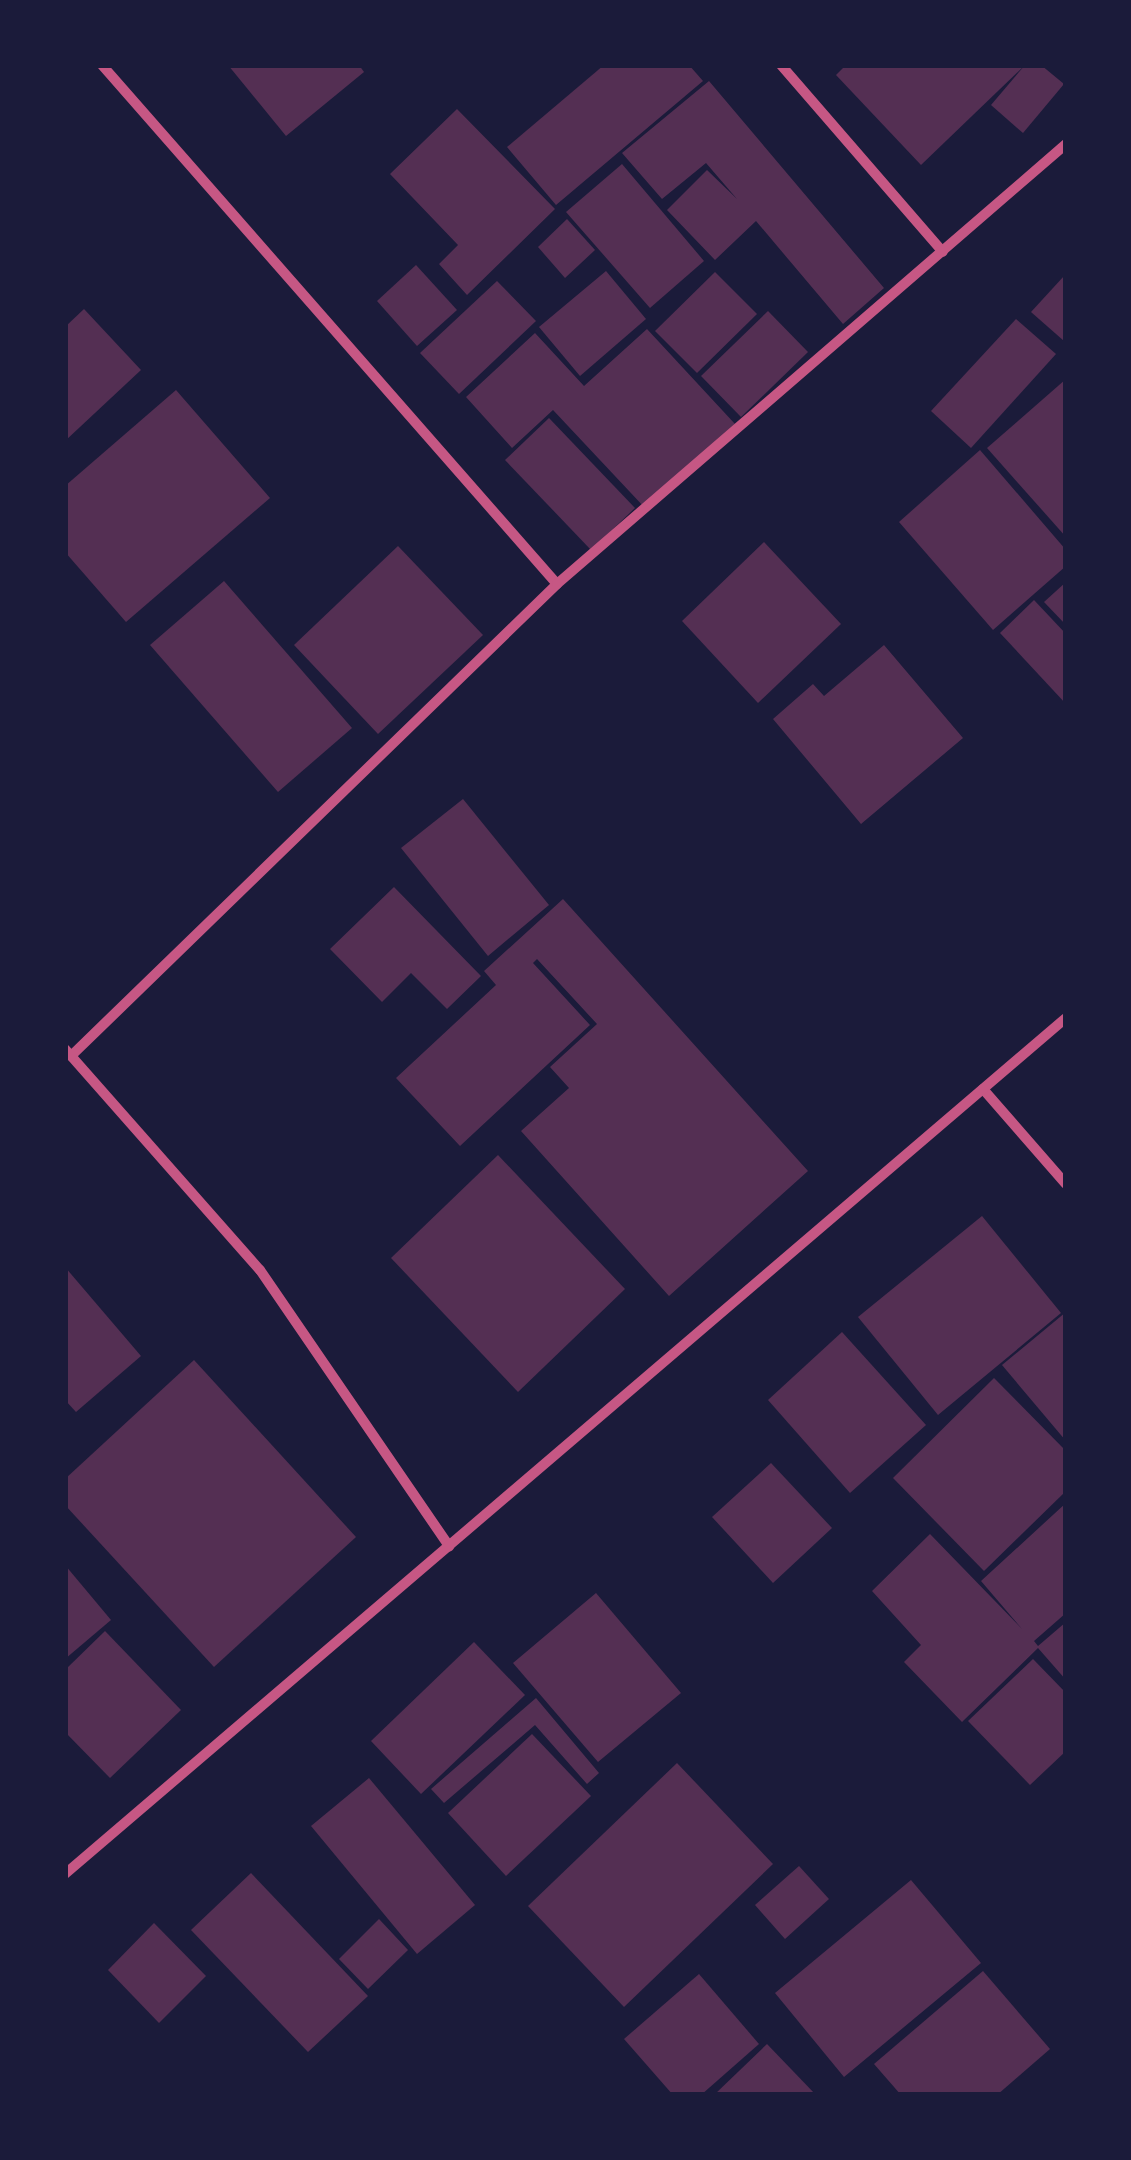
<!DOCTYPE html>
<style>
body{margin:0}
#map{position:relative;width:1131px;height:2160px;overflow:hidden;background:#1b1b3a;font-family:Barlow,sans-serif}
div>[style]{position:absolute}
.building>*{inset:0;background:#542f53}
.minor>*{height:10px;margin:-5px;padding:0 5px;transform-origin:5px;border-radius:5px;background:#c65784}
span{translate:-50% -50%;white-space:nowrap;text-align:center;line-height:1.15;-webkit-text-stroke:9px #1b1b3a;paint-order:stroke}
.frame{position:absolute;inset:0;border:68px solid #1b1b3a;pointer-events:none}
</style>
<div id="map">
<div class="building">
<div style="clip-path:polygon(228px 65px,359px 65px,364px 72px,286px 136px)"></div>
<div style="clip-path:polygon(604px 65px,689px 65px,703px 81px,556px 205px,507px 147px)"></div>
<div style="clip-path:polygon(846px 65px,1019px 65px,1022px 68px,921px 165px,836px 75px)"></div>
<div style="clip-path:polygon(1025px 65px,1041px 65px,1064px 84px,1023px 133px,991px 105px)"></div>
<div style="clip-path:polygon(709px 81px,884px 288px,843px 324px,756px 221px,715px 260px,667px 210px,707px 170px,737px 199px,706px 163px,662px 199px,622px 153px)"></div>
<div style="clip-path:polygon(457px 109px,555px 209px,467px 295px,439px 264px,458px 245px,390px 174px)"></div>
<div style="clip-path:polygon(622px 164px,704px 261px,650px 308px,566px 212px)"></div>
<div style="clip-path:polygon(567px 219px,595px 250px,565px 278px,538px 247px)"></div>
<div style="clip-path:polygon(416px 265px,457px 310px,417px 346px,377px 301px)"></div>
<div style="clip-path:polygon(606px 271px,646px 319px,580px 376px,539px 327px)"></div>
<div style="clip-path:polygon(715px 272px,757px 314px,697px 373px,655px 331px)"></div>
<div style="clip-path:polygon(1064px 276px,1066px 278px,1064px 341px,1031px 312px)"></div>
<div style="clip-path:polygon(497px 281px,536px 321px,459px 394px,420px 353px)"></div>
<div style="clip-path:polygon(84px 309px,141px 370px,65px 441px,65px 327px)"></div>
<div style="clip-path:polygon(768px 311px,808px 352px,741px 417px,701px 376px)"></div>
<div style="clip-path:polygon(1016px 319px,1056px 354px,971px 448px,931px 411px)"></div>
<div style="clip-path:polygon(647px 329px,735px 424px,645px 508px,553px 410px,512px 448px,466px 397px,535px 333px,584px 386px)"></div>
<div style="clip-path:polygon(1066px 379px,1066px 537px,987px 448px)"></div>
<div style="clip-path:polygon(176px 390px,270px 498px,126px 622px,65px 552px,65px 486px)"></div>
<div style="clip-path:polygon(549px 418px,635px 508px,591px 550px,505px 460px)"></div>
<div style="clip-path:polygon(980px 450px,1066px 550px,1066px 566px,993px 630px,899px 522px)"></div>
<div style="clip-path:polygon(764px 542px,841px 624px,758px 703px,682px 621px)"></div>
<div style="clip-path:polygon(398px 546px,483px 635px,378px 734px,294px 645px)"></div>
<div style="clip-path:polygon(224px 581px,352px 728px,278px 792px,150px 645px)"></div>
<div style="clip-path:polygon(1066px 582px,1066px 625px,1044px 602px)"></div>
<div style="clip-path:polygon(1034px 600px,1066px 634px,1066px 704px,1000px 633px)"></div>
<div style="clip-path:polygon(884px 645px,963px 738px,861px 824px,773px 719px,813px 684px,824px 696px)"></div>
<div style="clip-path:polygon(463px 799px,549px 905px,488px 956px,401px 848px)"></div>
<div style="clip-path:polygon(394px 887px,481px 976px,447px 1009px,411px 973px,382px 1002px,330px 949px)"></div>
<div style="clip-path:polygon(563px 899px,808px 1171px,669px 1296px,521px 1131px,569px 1088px,550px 1067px,597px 1024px,537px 959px,533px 963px,590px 1025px,460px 1146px,396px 1078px,496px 985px,484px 971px)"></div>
<div style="clip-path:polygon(498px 1155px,625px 1289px,518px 1392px,391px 1258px)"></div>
<div style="clip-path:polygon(982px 1216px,1061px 1313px,938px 1415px,858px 1317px)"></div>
<div style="clip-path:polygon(65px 1267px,141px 1356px,76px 1412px,65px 1400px)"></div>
<div style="clip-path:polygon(1066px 1312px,1066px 1441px,1002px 1365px)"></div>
<div style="clip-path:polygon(842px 1332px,926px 1425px,850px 1493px,768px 1400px)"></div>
<div style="clip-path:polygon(194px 1360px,356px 1537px,214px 1667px,65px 1505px,65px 1479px)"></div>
<div style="clip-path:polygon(994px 1378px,1066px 1451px,1066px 1491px,984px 1571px,893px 1478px)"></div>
<div style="clip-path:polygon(771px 1463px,832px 1528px,773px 1583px,712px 1517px)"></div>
<div style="clip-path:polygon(1066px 1503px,1066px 1613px,1034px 1641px,1038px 1646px,1066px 1622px,1066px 1680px,1038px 1648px,962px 1722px,904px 1662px,921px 1645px,872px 1591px,930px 1534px,1022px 1629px,981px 1581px)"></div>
<div style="clip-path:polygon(65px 1565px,111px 1620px,65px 1659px)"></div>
<div style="clip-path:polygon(596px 1593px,681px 1693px,598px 1762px,513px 1663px)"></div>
<div style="clip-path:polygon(105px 1631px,181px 1710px,110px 1778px,65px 1732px,65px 1670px)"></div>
<div style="clip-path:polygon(474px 1642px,525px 1695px,421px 1794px,371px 1741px)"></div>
<div style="clip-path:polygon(1033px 1659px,1066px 1693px,1066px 1751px,1030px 1785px,968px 1721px)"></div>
<div style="clip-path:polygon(536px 1698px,599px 1773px,587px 1784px,535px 1725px,444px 1803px,431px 1789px)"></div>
<div style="clip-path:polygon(532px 1734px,591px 1796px,506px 1876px,448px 1813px)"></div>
<div style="clip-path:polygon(677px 1763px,773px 1864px,624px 2007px,528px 1906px)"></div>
<div style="clip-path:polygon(369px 1778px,475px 1905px,417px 1954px,311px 1826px)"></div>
<div style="clip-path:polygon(799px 1866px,829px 1899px,785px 1939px,755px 1905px)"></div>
<div style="clip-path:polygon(251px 1873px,368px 1996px,308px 2052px,191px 1930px)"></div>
<div style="clip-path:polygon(911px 1880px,981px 1963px,844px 2077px,775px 1993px)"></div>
<div style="clip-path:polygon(379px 1919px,408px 1950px,368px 1989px,339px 1959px)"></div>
<div style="clip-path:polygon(154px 1923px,206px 1976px,159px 2023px,108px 1970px)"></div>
<div style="clip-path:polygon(983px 1971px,1050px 2049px,997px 2095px,901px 2095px,874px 2064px)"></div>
<div style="clip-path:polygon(699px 1974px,759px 2044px,701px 2095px,673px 2095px,624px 2039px)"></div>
<div style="clip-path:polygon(767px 2044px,816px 2095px,714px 2095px)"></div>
</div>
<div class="minor">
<div style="left:102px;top:65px;width:690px;rotate:48.76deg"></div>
<div style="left:781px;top:65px;width:247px;rotate:49.1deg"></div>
<div style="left:65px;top:1049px;width:295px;rotate:48.6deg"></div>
<div style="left:260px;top:1270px;width:335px;rotate:55.6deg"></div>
<div style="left:71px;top:1056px;width:677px;rotate:-44.16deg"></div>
<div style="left:557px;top:584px;width:673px;rotate:-40.84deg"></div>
<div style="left:983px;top:1089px;width:126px;rotate:48.9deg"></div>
<div style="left:65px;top:1874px;width:1317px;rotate:-40.54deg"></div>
</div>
<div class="frame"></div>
</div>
